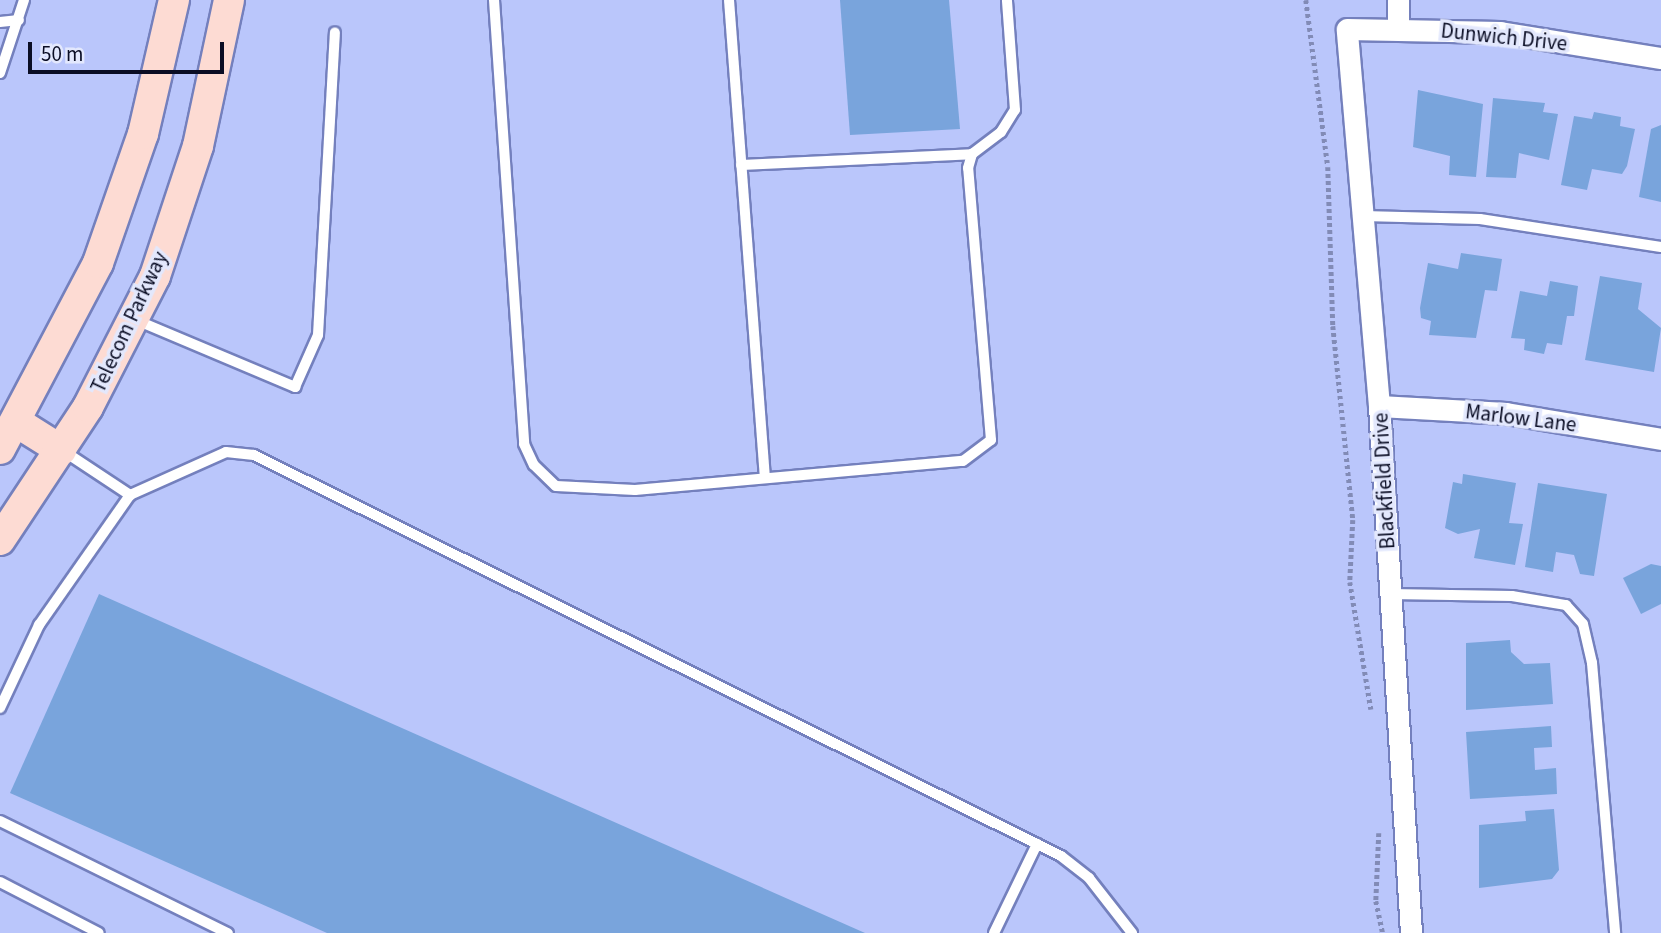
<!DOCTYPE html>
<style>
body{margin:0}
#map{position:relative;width:1661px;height:933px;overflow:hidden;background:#bac6fb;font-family:"Source Sans 3",sans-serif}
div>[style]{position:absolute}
.building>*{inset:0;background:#79a4dc}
.path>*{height:4.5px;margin-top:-2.25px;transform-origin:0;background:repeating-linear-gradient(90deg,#828bb6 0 3.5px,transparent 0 7px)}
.roads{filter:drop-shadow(2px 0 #7480bd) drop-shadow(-2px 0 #7480bd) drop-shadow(0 2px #7480bd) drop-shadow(0 -2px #7480bd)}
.lane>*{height:10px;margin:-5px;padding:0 5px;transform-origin:5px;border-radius:5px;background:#fff}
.street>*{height:21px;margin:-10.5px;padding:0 10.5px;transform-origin:10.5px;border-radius:10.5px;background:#fff}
.secondary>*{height:30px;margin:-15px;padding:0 15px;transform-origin:15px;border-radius:15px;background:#fddbd3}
span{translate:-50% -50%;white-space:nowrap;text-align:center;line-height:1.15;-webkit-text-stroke:7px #e3e8fd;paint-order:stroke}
.street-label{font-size:21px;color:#0a0d24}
.scale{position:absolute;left:28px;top:42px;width:196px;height:32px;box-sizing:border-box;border:4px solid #0a0d24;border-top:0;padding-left:9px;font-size:21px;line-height:24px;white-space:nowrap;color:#0a0d24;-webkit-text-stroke:5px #e3e8fd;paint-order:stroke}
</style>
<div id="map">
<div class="building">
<div style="clip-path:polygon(840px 0,949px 0,960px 129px,850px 135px)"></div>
<div style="clip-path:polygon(1418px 90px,1483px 104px,1476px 177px,1449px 175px,1450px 156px,1413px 147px)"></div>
<div style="clip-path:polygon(1493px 98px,1545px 103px,1543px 112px,1558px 114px,1549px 160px,1519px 153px,1516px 178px,1486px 177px)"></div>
<div style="clip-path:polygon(1594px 112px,1621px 117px,1620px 126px,1635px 129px,1627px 166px,1622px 174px,1592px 169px,1587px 190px,1561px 185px,1574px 116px,1592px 119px)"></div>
<div style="clip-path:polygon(1661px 125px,1661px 202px,1639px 197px,1651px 129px)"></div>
<div style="clip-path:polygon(1461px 253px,1502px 259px,1497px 291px,1485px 290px,1476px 338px,1429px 335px,1431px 321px,1421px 318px,1420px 308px,1428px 263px,1458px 269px)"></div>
<div style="clip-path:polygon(1600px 276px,1642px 283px,1638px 309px,1661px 328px,1654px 372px,1585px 360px)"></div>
<div style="clip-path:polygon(1550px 281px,1578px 286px,1574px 316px,1567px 316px,1562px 345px,1547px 343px,1544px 354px,1524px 350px,1525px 339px,1511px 338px,1520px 291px,1547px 296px)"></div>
<div style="clip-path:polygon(1463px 474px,1516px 483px,1509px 523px,1523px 524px,1515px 565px,1474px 558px,1480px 529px,1458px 534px,1445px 528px,1453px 482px,1462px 484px)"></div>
<div style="clip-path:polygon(1538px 483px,1607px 494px,1594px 576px,1580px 574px,1574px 555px,1556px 552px,1553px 572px,1525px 567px)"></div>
<div style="clip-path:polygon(1651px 564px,1661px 566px,1661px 604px,1641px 614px,1623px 578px)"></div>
<div style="clip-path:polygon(99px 594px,865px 933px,327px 933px,10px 793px)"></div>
<div style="clip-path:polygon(1510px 640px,1511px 652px,1524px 664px,1550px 663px,1553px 704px,1466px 710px,1466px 643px)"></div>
<div style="clip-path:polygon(1551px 726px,1552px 747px,1534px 748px,1535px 770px,1556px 768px,1557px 794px,1470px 799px,1466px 732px)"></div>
<div style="clip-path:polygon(1554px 809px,1559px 870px,1552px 879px,1479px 888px,1479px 825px,1526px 821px,1525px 811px)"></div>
</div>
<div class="path">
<div style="left:1306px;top:0;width:168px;rotate:82.5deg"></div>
<div style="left:1328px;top:167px;width:159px;rotate:88.2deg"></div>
<div style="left:1333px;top:326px;width:195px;rotate:84.1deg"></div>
<div style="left:1353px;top:520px;width:62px;rotate:92.8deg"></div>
<div style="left:1350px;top:582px;width:129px;rotate:80.6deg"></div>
<div style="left:1379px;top:833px;width:68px;rotate:92.5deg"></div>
<div style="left:1376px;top:901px;width:33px;rotate:78deg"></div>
</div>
<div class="roads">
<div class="lane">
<div style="left:494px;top:0;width:445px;rotate:86.1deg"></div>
<div style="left:524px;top:444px;width:23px;rotate:65deg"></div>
<div style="left:534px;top:465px;width:30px;rotate:44deg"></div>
<div style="left:556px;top:486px;width:79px;rotate:2.9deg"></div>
<div style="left:635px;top:490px;width:329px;rotate:-5.1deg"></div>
<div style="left:963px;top:461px;width:35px;rotate:-37deg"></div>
<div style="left:991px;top:440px;width:273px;rotate:-94.8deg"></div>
<div style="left:968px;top:168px;width:15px;rotate:-74deg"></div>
<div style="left:972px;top:154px;width:36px;rotate:-37deg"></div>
<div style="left:1001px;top:132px;width:26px;rotate:-58deg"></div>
<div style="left:1015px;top:110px;width:110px;rotate:-94.2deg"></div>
<div style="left:729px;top:0;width:479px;rotate:85.7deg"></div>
<div style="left:0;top:22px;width:19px;rotate:-6deg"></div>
<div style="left:0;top:73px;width:77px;rotate:-71.8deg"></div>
<div style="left:741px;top:165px;width:231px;rotate:-2.7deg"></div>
<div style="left:1363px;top:216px;width:117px;rotate:1.5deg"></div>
<div style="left:1480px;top:219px;width:183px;rotate:8.8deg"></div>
<div style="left:136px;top:320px;width:173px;rotate:22.8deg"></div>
<div style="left:295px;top:387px;width:57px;rotate:-66.1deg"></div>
<div style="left:318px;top:335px;width:303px;rotate:-86.8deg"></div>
<div style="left:62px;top:450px;width:82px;rotate:33.5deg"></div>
<div style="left:130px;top:495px;width:105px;rotate:-24.1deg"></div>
<div style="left:226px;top:452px;width:28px;rotate:6deg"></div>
<div style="left:254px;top:455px;width:901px;rotate:26.42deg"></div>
<div style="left:1061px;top:856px;width:36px;rotate:38deg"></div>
<div style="left:1089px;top:878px;width:70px;rotate:52deg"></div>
<div style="left:1390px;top:594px;width:122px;rotate:0.9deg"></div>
<div style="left:1512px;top:596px;width:55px;rotate:9.5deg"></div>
<div style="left:1566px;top:605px;width:25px;rotate:48deg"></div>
<div style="left:1583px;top:624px;width:40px;rotate:77deg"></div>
<div style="left:1592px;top:663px;width:271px;rotate:85.1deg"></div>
<div style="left:0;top:708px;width:92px;rotate:-64.8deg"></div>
<div style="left:39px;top:625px;width:159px;rotate:-55deg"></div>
<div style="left:0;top:821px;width:254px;rotate:26.2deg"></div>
<div style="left:0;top:882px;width:111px;rotate:27.3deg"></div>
<div style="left:994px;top:933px;width:99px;rotate:-64.2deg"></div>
</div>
<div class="street">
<div style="left:1398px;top:0;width:28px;rotate:90deg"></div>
<div style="left:1379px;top:406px;width:127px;rotate:3.2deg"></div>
<div style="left:1506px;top:413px;width:157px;rotate:9.5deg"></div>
<div style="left:1411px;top:933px;width:528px;rotate:-93.47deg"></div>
<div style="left:1379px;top:406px;width:378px;rotate:-94.9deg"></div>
<div style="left:1347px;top:29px;width:153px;rotate:1.1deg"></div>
<div style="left:1500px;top:32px;width:163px;rotate:9.2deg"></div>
</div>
<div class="secondary">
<div style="left:18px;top:423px;width:51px;rotate:32.1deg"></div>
<div style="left:0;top:449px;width:210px;rotate:-62.2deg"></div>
<div style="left:98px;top:263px;width:137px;rotate:-70.8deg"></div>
<div style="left:143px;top:134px;width:138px;rotate:-77deg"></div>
<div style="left:0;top:540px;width:159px;rotate:-56.5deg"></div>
<div style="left:88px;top:407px;width:147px;rotate:-62.9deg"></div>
<div style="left:155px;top:276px;width:137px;rotate:-71.7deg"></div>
<div style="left:198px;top:146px;width:149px;rotate:-78deg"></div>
</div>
</div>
<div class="street-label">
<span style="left:1504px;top:37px;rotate:6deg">Dunwich Drive</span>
<span style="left:129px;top:322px;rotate:-65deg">Telecom Parkway</span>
<span style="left:1521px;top:418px;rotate:7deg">Marlow Lane</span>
<span style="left:1384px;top:481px;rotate:-93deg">Blackfield Drive</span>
</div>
<div class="scale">50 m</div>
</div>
